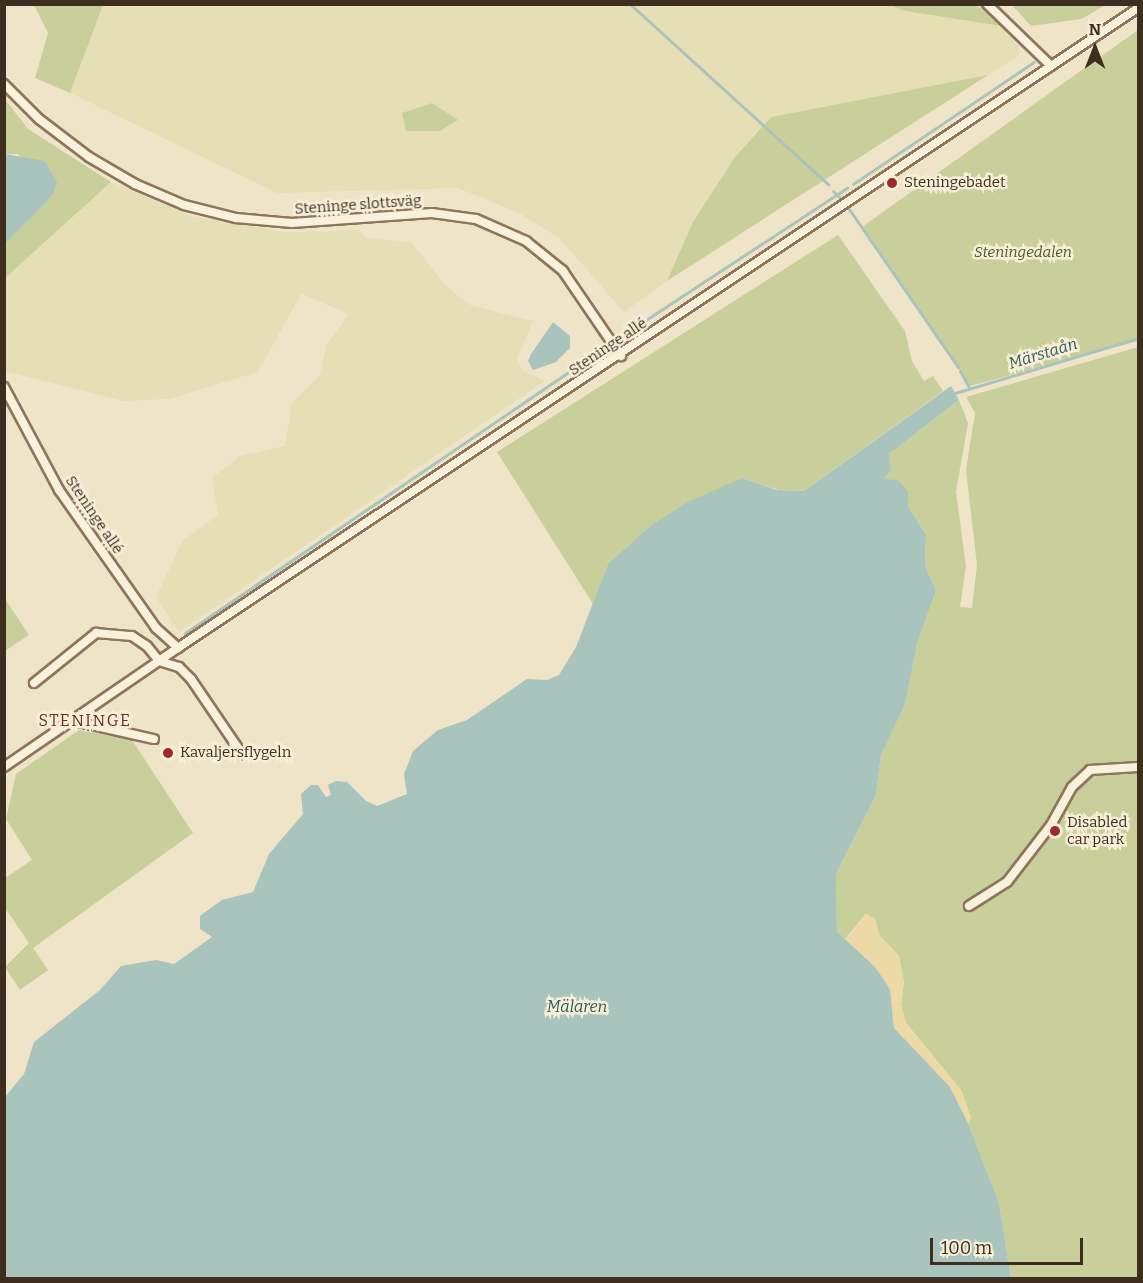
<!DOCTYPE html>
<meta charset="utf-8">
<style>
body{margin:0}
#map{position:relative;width:1143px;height:1283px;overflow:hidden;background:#f0e4c8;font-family:Bitter,serif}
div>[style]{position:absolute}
.farmland>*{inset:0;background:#e6deb5}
.green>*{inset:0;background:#c9cf9b}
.sand>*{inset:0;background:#ecd9a5}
.water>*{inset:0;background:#a9c4bc}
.stream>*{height:3px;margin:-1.5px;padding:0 1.5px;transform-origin:1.5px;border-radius:1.5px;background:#a9c4bc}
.roads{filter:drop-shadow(2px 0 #8d765c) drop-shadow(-2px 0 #8d765c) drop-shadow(0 2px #8d765c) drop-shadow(0 -2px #8d765c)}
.street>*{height:8px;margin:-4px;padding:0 4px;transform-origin:4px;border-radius:4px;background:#faf1dc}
.dots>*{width:16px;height:16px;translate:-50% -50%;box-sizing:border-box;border:3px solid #f7eed8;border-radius:50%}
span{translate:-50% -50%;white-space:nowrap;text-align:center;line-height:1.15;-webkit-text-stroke:5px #f7eed8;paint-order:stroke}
.poi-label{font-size:15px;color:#3d2e20}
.left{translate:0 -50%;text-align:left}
.street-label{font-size:15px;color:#3d2e20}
.park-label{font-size:15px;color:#4d5a26;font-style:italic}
.water-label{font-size:16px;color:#2f5d5a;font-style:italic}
.neighbourhood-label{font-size:16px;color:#6b2e1e;letter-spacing:1.5px}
.frame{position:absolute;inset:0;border:6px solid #3d2e20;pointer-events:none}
.north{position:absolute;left:1065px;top:18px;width:60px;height:60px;-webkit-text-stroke:4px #f7eed8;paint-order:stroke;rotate:0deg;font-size:16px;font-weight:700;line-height:24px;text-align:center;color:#3d2e20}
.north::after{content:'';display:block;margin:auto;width:21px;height:27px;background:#3d2e20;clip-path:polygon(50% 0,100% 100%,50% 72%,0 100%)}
.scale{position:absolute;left:930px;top:1238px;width:153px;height:27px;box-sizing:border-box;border:3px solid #3d2e20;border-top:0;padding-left:8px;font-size:18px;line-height:21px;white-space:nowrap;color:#3d2e20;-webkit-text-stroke:4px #f7eed8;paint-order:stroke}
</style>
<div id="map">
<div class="farmland">
<div style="clip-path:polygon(evenodd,103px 4px,890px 4px,905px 11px,1001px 26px,1019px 47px,1019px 56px,988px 75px,771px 117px,735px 157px,693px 222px,667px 281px,624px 312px,560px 239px,519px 213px,458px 188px,277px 193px,70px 93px,103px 4px,402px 113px,458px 120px,440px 131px,406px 131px,402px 113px)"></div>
<div style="clip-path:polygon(111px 182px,191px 216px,285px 232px,359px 230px,366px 238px,411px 242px,446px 286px,470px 305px,533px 321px,517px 358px,522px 370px,545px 381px,179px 632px,156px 597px,183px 540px,218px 515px,212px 478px,240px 456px,285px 446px,292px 403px,320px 375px,327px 344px,349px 314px,301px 294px,258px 372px,169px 399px,123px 401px,5px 371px,4px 278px)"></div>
</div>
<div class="green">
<div style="clip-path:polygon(34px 5px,103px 5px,70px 93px,35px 78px,48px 33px)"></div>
<div style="clip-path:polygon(890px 5px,974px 5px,991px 13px,1001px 26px,905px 11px)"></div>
<div style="clip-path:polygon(1012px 5px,1106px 5px,1081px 19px,1031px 26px)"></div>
<div style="clip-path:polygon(1138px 30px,1138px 341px,970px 386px,862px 227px)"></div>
<div style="clip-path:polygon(988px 75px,667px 281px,693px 222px,735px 157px,771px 117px)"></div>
<div style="clip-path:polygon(4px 98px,28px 129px,111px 182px,5px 278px,5px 244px,53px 195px,18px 154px,5px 154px)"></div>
<div style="clip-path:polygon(432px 103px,458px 120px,440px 131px,406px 131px,402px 113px)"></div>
<div style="clip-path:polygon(838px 235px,905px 331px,912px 361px,924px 381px,933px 376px,943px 391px,804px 491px,779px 490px,742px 478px,608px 564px,593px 604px,497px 452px)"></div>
<div style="clip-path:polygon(1138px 347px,1138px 1278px,1011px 1278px,999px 1203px,968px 1123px,971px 1118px,961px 1090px,906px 1023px,901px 1005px,904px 982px,899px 956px,879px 935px,875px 919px,866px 914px,843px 941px,837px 932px,836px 874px,876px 795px,881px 755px,905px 705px,917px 644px,936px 591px,925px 565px,926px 535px,908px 506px,908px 491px,884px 479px,889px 454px,959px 400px,968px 423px,956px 492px,966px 566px,960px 607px,972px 608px,977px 565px,966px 470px,975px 413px,966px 397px)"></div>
<div style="clip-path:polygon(4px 597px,29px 635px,5px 651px,4px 651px)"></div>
<div style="clip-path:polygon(79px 730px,132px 740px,193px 833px,33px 948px,48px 970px,20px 990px,5px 967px,29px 943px,5px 908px,5px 878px,32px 860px,6px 819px,16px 774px)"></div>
</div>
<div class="sand">
<div style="clip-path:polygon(867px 914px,875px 919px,879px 935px,899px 956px,904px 982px,901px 1005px,906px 1023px,961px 1090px,971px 1118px,968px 1123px,950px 1087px,894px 1028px,890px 988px,843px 941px)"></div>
</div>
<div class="water">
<div style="clip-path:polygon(5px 154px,45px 161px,57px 182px,53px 195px,5px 244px)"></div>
<div style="clip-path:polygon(553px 322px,570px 336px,570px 348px,556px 362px,533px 370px,528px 361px,531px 354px)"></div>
<div style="clip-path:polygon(951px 386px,959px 400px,889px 454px,891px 469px,884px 479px,898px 480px,908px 491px,908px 506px,926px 535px,925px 565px,936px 591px,917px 644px,905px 705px,881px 755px,876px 795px,836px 874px,837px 932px,875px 967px,890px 989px,894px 1028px,950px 1087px,968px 1123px,999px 1203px,1011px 1278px,5px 1278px,5px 1097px,24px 1074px,34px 1042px,100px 990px,121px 966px,156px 960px,174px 964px,212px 937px,200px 929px,200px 916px,222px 900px,253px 892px,269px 854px,303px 814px,301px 794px,311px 785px,318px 785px,326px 797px,331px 795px,328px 785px,336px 781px,347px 782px,366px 801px,377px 806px,407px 794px,404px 774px,413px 751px,438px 730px,467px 720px,527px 679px,547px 680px,559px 675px,576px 647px,608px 564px,653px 524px,688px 502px,742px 478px,777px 490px,804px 491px)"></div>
</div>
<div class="stream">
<div style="left:630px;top:4px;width:268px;rotate:42.3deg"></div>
<div style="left:853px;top:184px;width:218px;rotate:-34deg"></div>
<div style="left:833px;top:191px;width:14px;rotate:45deg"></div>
<div style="left:849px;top:209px;width:192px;rotate:55.4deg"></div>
<div style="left:629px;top:331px;width:261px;rotate:-33.3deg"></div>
<div style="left:960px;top:371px;width:18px;rotate:61deg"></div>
<div style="left:955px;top:393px;width:191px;rotate:-16.7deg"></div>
<div style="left:185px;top:633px;width:503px;rotate:-34.23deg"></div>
</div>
<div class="roads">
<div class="street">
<div style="left:987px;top:4px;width:89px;rotate:44.1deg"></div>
<div style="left:4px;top:84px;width:49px;rotate:45deg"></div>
<div style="left:39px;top:119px;width:63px;rotate:37.2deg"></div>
<div style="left:89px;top:157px;width:53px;rotate:30.4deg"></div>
<div style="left:135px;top:184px;width:53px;rotate:23.2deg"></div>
<div style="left:184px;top:205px;width:54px;rotate:14deg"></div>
<div style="left:236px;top:218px;width:56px;rotate:5.1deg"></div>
<div style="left:292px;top:223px;width:140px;rotate:-4.1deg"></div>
<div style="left:432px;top:213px;width:44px;rotate:7.8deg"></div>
<div style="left:476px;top:219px;width:55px;rotate:23.7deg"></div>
<div style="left:526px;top:241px;width:48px;rotate:39deg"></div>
<div style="left:563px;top:271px;width:103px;rotate:55.7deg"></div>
<div style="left:4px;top:387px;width:117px;rotate:61.9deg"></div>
<div style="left:59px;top:490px;width:169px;rotate:54.9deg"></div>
<div style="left:156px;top:628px;width:30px;rotate:42deg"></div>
<div style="left:178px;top:648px;width:1154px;rotate:-33.69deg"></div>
<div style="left:34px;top:683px;width:80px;rotate:-38.9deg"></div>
<div style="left:96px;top:633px;width:36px;rotate:5deg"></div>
<div style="left:132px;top:636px;width:18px;rotate:34deg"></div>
<div style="left:147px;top:646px;width:19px;rotate:51deg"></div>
<div style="left:159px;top:661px;width:21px;rotate:17deg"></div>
<div style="left:179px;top:667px;width:17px;rotate:45deg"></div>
<div style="left:191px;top:679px;width:91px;rotate:55.8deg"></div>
<div style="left:74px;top:721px;width:82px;rotate:12.7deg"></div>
<div style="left:4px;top:767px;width:211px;rotate:-34.4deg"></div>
<div style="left:969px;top:906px;width:45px;rotate:-32.3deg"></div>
<div style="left:1007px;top:882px;width:72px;rotate:-52.3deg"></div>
<div style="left:1051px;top:825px;width:43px;rotate:-61.1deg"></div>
<div style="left:1072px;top:787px;width:25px;rotate:-43deg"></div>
<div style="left:1090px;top:770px;width:48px;rotate:-3.6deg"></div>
</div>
</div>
<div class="dots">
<div style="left:892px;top:183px;background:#9e2a2b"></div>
<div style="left:168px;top:753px;background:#9e2a2b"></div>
<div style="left:1055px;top:831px;background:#9e2a2b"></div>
</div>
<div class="poi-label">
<span class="left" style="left:904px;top:183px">Steningebadet</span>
<span class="left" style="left:180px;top:753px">Kavaljersflygeln</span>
<span class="left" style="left:1067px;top:831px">Disabled<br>car park</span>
</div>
<div class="street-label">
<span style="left:358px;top:205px;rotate:-4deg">Steninge slottsväg</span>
<span style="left:608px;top:347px;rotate:-34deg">Steninge allé</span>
<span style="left:94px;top:515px;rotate:56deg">Steninge allé</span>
</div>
<div class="park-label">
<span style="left:1023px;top:253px">Steningedalen</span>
</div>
<div class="water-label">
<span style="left:1043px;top:354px;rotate:-17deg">Märstaån</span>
<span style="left:577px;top:1007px">Mälaren</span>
</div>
<div class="neighbourhood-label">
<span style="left:85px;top:721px">STENINGE</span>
</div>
<div class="frame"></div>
<div class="north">N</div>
<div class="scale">100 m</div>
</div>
